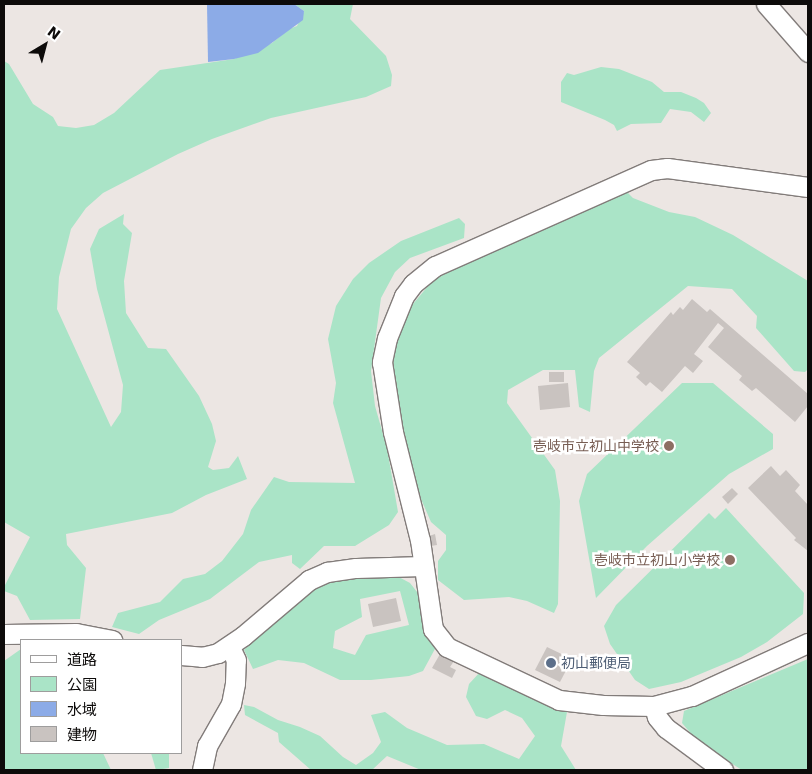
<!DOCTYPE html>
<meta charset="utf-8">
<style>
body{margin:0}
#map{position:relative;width:812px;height:774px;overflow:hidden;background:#ece6e3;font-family:"DejaVu Sans","Noto Sans JP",sans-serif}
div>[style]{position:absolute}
.green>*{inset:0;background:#aae4c7}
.water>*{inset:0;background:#8cabe7}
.building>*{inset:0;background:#c9c3c0}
.roads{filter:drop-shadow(1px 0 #827c7a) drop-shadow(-1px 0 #827c7a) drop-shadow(0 1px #827c7a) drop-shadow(0 -1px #827c7a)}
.minor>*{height:19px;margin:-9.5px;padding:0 9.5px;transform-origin:9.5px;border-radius:9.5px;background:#fff}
.dots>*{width:14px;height:14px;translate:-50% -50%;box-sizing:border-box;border:2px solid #fff;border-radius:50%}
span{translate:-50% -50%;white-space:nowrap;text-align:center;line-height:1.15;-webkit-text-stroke:5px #fff;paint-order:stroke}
.education-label{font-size:14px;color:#785e54}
.right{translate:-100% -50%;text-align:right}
.service-label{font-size:14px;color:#4e5e75}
.left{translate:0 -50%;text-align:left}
.frame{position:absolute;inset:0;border:5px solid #0d0b0a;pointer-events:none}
.legend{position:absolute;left:20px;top:639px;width:162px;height:115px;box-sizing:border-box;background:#fff;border:1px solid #9e9d9d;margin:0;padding:6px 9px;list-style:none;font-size:15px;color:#0d0b0a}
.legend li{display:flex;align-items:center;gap:10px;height:25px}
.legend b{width:25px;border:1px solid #9e9d9d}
.north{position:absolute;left:20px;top:20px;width:50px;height:50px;-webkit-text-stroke:4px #fff;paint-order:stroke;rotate:37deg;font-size:14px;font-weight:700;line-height:20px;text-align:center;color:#0d0b0a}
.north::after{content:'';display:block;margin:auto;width:18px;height:22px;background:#0d0b0a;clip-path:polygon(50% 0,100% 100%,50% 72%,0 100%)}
</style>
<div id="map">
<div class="green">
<div style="clip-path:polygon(294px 4px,353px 4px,350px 19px,386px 56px,392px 75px,391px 86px,366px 97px,271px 118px,212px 139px,178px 154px,103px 193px,86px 208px,71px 229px,59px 277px,57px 309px,111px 427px,121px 412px,123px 385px,97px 289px,90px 249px,99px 229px,124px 214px,123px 224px,132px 233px,124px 281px,126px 313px,148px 348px,166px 349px,199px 396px,212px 424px,216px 441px,208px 467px,213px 470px,229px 468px,238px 456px,247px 479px,206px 495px,172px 513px,66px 534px,67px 545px,86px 568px,80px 619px,30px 620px,17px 596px,4px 591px,4px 587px,30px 537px,4px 522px,4px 61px,9px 64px,33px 104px,53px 117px,58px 126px,76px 128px,94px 125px,114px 113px,160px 70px,234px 59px,272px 43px,289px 29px,297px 26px,304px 11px)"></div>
<div style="clip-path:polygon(601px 67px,619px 69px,652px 82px,664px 92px,681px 92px,696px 98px,704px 103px,711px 113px,704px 122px,691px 112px,670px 109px,661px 123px,631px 124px,617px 131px,614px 125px,605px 120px,561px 102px,561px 82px,567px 73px,574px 75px)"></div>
<div style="clip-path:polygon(626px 191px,633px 198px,669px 212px,695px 217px,733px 235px,808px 281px,808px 369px,805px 372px,794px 371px,756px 328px,757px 316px,732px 289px,688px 286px,599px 358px,594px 371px,590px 412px,579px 407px,575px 370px,543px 370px,508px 390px,507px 403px,555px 470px,560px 501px,558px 604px,554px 613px,527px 601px,509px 597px,464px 600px,438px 580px,438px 561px,446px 550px,446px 535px,431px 522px,421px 499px,403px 434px,393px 375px,394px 339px,403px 316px,433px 280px,593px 201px)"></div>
<div style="clip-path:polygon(459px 218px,465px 224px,464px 238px,410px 258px,395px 272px,381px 298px,371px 371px,375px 406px,387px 448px,398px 512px,389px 525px,355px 546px,324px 546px,300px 569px,292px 563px,292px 555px,259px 562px,210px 599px,159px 620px,139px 634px,112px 627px,118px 613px,160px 602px,183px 579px,205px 574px,222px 561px,243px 534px,251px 510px,274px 477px,289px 482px,355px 483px,333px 403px,336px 383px,328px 339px,336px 306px,353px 279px,369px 263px,401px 241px)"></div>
<div style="clip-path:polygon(682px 383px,713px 383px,773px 434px,773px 449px,729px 474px,647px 546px,596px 598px,579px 501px,587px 474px)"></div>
<div style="clip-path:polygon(726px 508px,804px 593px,803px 614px,767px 642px,741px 657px,681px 682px,649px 689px,635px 680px,610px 644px,604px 626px,616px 605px,709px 513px,715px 519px)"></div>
<div style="clip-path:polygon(evenodd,366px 573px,395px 575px,410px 583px,421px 597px,436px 647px,423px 671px,409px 676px,371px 680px,340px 680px,304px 663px,278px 660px,253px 669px,244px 650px,269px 624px,301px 597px,321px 585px,366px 573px,400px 591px,409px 625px,366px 635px,355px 655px,333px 648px,335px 631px,362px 617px,360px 599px,400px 591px)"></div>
<div style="clip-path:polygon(21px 649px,21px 753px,103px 753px,111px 770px,4px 770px,4px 661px)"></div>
<div style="clip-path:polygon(808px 659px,808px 770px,742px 770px,699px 743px,682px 723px,684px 711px)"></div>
<div style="clip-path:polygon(480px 672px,567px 712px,561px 746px,576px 770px,421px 770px,387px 756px,372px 770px,311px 770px,279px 742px,278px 733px,245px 715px,244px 705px,254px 707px,278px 720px,300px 727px,320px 736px,343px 757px,356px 765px,373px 753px,381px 742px,371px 715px,385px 712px,407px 728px,447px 745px,484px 744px,519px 759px,535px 736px,522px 718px,505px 710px,487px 719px,476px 716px,466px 697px,469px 684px)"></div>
<div style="clip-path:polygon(151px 753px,169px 753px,169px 768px,156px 770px)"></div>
</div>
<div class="water">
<div style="clip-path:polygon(207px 4px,294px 4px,304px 11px,303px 20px,258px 53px,234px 59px,208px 62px)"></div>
</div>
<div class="building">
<div style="clip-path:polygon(692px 299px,707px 312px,710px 309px,808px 394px,808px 406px,795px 422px,756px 388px,752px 391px,739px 380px,742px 376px,708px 347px,724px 328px,718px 323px,694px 354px,703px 361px,693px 373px,685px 366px,662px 392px,650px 382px,646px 386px,636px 377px,640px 373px,627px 362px,671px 312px,673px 315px,680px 307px,683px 310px)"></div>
<div style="clip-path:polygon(549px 372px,564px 372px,564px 382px,549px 382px)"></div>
<div style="clip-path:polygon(568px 383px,570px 407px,540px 410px,538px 386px)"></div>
<div style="clip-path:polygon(771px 466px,780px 476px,786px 470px,800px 485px,795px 491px,808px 505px,808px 551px,794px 540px,796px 538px,748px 488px)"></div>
<div style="clip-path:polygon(732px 488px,738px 494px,728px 504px,722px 497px)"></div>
<div style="clip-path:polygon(435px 534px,437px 545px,431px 546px,429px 536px)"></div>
<div style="clip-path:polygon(396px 598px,401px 621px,373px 627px,368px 604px)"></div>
<div style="clip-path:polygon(547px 647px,572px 659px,560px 682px,535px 670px)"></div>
<div style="clip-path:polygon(440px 654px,454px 661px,450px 667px,456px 670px,452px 678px,432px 668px)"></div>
</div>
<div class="roads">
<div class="minor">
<div style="left:766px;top:4px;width:64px;rotate:48.8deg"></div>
<div style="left:808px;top:187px;width:142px;rotate:-172.3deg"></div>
<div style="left:667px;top:168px;width:16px;rotate:173deg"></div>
<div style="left:651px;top:170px;width:236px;rotate:156deg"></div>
<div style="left:435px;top:266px;width:28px;rotate:141deg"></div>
<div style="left:413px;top:284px;width:15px;rotate:127deg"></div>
<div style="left:404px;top:296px;width:45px;rotate:112deg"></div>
<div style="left:387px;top:338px;width:25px;rotate:102deg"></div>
<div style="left:382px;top:362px;width:71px;rotate:81.1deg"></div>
<div style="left:393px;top:432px;width:111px;rotate:76deg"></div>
<div style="left:420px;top:540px;width:90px;rotate:81.7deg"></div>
<div style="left:433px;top:629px;width:23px;rotate:52deg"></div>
<div style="left:447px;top:647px;width:124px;rotate:25.3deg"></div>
<div style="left:559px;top:700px;width:44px;rotate:6.5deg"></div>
<div style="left:603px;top:705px;width:51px;rotate:1.1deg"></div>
<div style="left:654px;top:706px;width:39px;rotate:-15deg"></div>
<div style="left:692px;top:696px;width:128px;rotate:-24.6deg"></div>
<div style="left:4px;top:634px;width:72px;rotate:-0.8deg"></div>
<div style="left:76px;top:633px;width:37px;rotate:11deg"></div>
<div style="left:181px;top:655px;width:21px;rotate:5deg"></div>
<div style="left:202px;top:657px;width:16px;rotate:-14deg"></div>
<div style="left:218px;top:653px;width:30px;rotate:-34deg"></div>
<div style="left:243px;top:636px;width:87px;rotate:-40.3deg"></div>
<div style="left:309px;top:580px;width:20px;rotate:-24deg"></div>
<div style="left:327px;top:572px;width:29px;rotate:-8deg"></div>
<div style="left:356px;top:568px;width:67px;rotate:-1.7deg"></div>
<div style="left:654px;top:706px;width:11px;rotate:75deg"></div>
<div style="left:657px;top:717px;width:14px;rotate:51deg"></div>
<div style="left:666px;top:728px;width:71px;rotate:36.4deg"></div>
<div style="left:202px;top:770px;width:25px;rotate:-78deg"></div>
<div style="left:207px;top:746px;width:48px;rotate:-60.3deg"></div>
<div style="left:231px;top:704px;width:21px;rotate:-79deg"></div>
<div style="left:235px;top:683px;width:23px;rotate:-88deg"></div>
<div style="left:236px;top:660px;width:14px;rotate:-115deg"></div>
</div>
</div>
<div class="dots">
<div style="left:669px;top:446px;background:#8d6e63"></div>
<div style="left:730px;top:560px;background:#8d6e63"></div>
<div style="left:551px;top:663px;background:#5c6f8a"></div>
</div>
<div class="education-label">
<span class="right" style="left:659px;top:446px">壱岐市立初山中学校</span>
<span class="right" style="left:720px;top:560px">壱岐市立初山小学校</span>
</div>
<div class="service-label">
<span class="left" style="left:561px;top:663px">初山郵便局</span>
</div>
<div class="frame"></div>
<ul class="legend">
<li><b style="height:6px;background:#fff"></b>道路</li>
<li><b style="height:14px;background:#aae4c7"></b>公園</li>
<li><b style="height:14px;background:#8cabe7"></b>水域</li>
<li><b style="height:14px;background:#c9c3c0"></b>建物</li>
</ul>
<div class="north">N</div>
</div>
